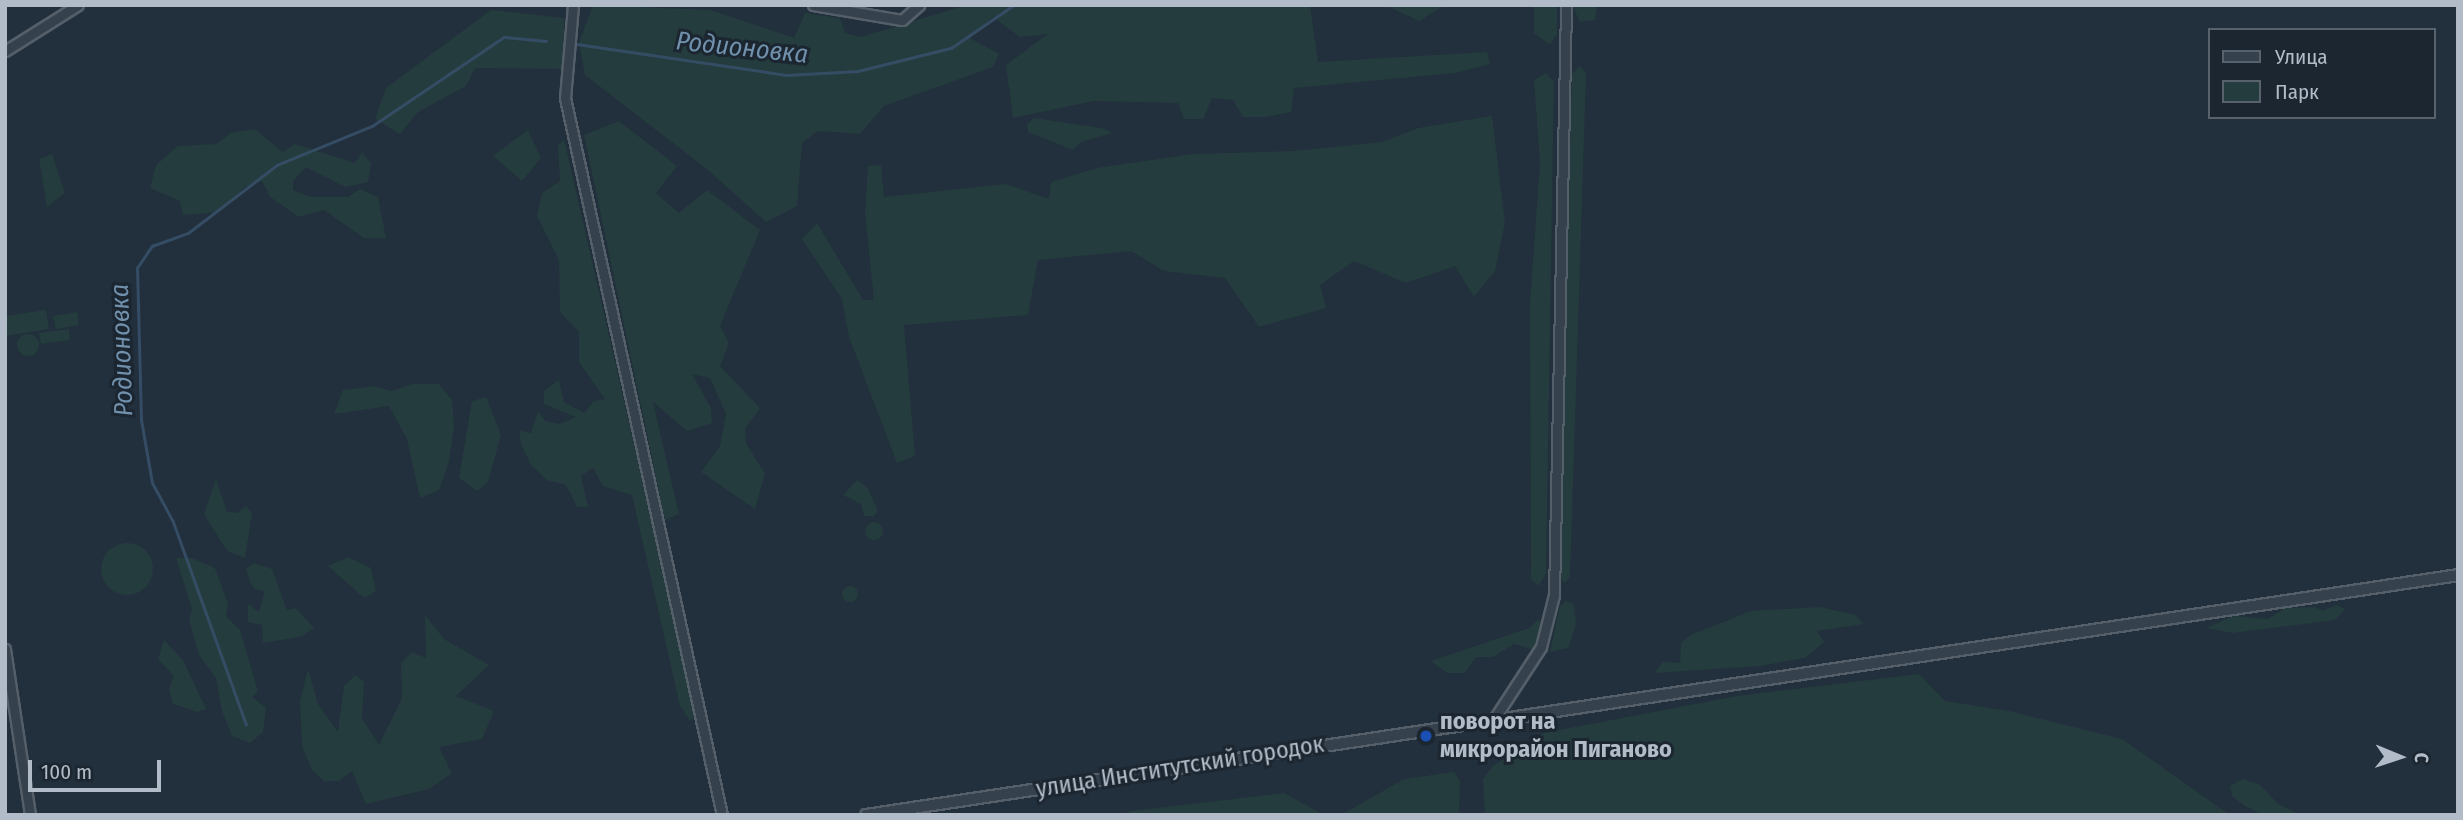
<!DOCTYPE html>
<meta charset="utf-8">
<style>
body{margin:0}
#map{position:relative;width:2463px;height:820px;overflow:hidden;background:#222f3c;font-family:"Fira Sans Condensed",sans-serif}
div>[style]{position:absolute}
.green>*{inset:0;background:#243c3d}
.round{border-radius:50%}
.stream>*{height:2.5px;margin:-1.25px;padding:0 1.25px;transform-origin:1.25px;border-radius:1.25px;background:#354d64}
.roads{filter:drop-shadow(2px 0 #545f6a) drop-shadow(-2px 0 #545f6a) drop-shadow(0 2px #545f6a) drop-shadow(0 -2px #545f6a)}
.minor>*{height:9px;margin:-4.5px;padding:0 4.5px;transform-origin:4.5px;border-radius:4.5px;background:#35414c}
.tertiary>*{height:10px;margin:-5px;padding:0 5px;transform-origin:5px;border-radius:5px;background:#35414c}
.dots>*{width:19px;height:19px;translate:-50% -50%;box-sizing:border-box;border:4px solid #1b2631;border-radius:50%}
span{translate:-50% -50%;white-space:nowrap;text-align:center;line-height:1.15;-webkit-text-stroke:6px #1b2631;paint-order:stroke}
.poi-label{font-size:24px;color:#b1bcc8;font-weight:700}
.left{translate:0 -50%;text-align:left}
.street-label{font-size:24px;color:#b1bcc8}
.water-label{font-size:26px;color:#7090ac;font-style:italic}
.frame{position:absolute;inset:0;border:7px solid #b1bcc8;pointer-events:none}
.legend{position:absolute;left:2208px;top:28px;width:228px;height:91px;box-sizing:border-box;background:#1b2631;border:2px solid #57626d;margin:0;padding:9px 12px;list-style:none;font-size:21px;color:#b1bcc8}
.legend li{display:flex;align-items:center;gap:14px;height:35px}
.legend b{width:35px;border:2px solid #57626d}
.north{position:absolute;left:2365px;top:722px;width:70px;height:70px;-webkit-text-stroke:5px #1b2631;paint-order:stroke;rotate:92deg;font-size:19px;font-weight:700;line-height:28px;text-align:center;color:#b1bcc8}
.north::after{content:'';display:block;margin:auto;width:24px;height:32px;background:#b1bcc8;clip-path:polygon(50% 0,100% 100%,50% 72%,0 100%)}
.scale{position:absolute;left:28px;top:760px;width:133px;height:32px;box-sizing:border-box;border:4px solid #b1bcc8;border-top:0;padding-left:9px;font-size:21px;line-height:24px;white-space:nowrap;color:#b1bcc8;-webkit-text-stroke:5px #1b2631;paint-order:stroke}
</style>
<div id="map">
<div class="green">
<div style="clip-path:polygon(593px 5px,710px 10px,794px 38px,805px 13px,840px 18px,845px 33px,861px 37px,967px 5px,1310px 5px,1318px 62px,1487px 52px,1490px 64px,1455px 73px,1294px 88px,1291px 112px,1266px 117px,1243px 117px,1233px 100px,1212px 98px,1203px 119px,1184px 119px,1178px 103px,1094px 101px,1013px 118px,1006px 65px,1048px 34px,1020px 37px,993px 17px,970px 38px,999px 54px,993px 67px,884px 106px,860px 134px,818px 131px,802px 143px,797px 206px,766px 222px,708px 170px,585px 75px,579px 42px)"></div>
<div style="clip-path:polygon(1385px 5px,1445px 5px,1419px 21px)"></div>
<div style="clip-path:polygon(1534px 5px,1557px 5px,1557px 34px,1550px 45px,1534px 33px)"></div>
<div style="clip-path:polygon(1572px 5px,1597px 5px,1595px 20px,1580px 22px)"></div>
<div style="clip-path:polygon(491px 10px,564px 18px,564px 69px,475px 68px,466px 86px,418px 112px,400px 134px,375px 119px,386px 88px)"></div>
<div style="clip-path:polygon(1580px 66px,1586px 74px,1570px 578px,1564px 583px,1557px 572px,1572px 74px)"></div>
<div style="clip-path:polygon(1546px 73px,1554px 82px,1546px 573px,1539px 586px,1531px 580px,1530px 304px,1540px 162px,1534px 80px)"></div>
<div style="clip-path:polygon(1492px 116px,1505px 223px,1495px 271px,1474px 297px,1455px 266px,1406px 283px,1354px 261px,1320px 285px,1326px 308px,1259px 327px,1225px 278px,1164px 271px,1131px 251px,1038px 260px,1028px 315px,904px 325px,915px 456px,897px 463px,849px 337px,842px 299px,802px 239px,817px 223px,863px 300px,874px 300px,865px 214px,868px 166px,881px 165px,884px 197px,1006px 184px,1049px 199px,1051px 182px,1097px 168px,1193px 154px,1294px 151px,1382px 142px,1418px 128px)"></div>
<div style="clip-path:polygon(1034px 118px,1101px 128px,1113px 133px,1081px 142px,1073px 150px,1028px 132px,1027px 124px)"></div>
<div style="clip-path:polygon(619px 121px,677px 166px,656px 193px,679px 213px,707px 190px,760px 230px,720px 326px,729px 343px,720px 366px,760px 408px,745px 429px,746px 443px,765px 474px,755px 509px,701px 472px,720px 446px,726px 414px,710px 378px,692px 374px,711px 408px,712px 423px,687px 431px,653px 402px,679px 514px,665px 520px,584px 135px)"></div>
<div style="clip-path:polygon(255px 129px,282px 152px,295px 144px,355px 163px,362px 152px,371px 163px,368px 182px,345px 187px,306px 167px,293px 181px,293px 190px,311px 197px,348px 197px,360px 189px,378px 197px,386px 238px,364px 238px,324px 210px,299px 217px,270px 197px,262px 181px,244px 188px,219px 212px,183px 215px,180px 201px,150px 188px,156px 165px,178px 146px,216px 144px,231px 133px)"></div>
<div style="clip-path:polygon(528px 130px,541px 158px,522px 181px,493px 156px)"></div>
<div style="clip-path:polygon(564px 139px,696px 715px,690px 721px,680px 706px,632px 495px,603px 486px,593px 468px,581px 476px,588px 507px,577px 507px,566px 485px,547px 480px,531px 465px,521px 444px,519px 430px,531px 433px,538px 411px,545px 421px,560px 424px,576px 417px,544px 404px,544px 391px,559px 380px,564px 402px,584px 413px,594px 401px,605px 399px,579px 362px,579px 332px,560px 312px,559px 260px,537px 216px,542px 193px,560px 181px,558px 146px)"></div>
<div style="clip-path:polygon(52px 154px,65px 193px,47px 207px,39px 159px)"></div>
<div style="clip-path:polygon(46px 310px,49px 329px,5px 336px,5px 316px)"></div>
<div style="clip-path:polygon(77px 312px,79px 325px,56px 329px,53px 316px)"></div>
<div style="clip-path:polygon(69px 329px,70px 340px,41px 344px,39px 333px)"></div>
<div class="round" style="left:17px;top:334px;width:22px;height:22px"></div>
<div style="clip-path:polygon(413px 384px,439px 384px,452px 400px,454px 427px,449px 462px,439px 490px,420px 498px,407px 439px,389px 406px,334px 414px,343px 390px,375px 386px,391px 391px)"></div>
<div style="clip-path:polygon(486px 397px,501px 435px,488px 482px,477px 491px,459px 478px,472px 401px)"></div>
<div style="clip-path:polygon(216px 479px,227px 512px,237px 513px,246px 506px,252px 513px,245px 558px,227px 551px,204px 514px)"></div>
<div style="clip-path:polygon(857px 480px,867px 487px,878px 511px,874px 516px,864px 516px,861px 504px,843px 495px)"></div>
<div class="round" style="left:865px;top:522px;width:18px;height:18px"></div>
<div class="round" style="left:101px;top:543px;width:52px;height:52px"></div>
<div style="clip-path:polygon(348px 557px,371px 568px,376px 591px,364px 598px,328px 566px)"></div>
<div style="clip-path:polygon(176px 558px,192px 558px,215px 568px,228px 604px,226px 616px,240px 630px,258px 691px,252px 697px,266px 708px,263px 732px,250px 743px,232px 736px,222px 711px,216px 678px,199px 655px,189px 620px,192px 609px)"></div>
<div style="clip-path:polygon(254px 563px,272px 569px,287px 610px,296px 608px,314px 628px,300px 637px,263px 643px,262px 625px,248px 622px,248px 604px,259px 612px,265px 591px,254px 589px,250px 582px,246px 569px)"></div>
<div class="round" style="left:842px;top:586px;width:16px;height:16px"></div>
<div style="clip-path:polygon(1566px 601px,1574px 604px,1576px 625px,1568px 648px,1550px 652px,1560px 606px)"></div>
<div style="clip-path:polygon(2336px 605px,2345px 609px,2335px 620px,2232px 633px,2206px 628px,2233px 616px,2268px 619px,2285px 608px,2315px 607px,2323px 611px)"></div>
<div style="clip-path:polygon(1820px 607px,1855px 615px,1864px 624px,1817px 631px,1824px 642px,1805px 658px,1760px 666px,1654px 673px,1663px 662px,1680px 663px,1681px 643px,1691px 635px,1751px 611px)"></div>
<div style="clip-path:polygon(425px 615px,444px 639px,489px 665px,456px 696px,494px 711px,482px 739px,439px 747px,452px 773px,429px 789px,366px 804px,352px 771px,339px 781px,324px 781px,312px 770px,302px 746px,300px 702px,308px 669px,318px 704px,338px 732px,344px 686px,355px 675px,364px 682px,362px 718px,379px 745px,402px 698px,401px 663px,412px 652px,426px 658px)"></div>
<div style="clip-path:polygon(1539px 619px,1543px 626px,1534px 650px,1514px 644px,1493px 657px,1476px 657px,1465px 673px,1447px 673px,1431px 661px,1529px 628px)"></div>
<div style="clip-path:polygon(164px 640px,183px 660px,206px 709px,197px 712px,173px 704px,169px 689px,174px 676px,158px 659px)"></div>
<div style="clip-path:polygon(1919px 674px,1945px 701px,2009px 711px,2122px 739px,2230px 815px,1485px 815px,1483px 779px,1493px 766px,1544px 733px,1737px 696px)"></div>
<div style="clip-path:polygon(1454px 772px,1460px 781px,1459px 815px,1341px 815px,1404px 779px)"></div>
<div style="clip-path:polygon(2243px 779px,2260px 785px,2278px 804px,2301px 815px,2264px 815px,2245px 806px,2232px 796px,2230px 786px)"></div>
<div style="clip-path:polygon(1284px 793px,1324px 815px,1121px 815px,1131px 811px)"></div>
</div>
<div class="stream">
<div style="left:1072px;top:5px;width:27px"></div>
<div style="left:577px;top:44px;width:211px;rotate:8.4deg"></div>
<div style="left:786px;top:75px;width:72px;rotate:-3.2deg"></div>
<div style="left:858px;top:71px;width:96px;rotate:-13.9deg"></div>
<div style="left:951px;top:48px;width:76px;rotate:-34.3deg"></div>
<div style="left:246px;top:725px;width:216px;rotate:-109.8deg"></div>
<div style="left:173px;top:522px;width:44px;rotate:-118.3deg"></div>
<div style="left:152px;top:483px;width:64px;rotate:-99.9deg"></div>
<div style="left:141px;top:420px;width:152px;rotate:-91.5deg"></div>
<div style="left:137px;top:268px;width:27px;rotate:-56deg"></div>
<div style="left:152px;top:246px;width:38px;rotate:-20deg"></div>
<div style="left:188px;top:233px;width:112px;rotate:-37.4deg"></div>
<div style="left:277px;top:165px;width:103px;rotate:-22.3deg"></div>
<div style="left:372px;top:126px;width:159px;rotate:-34deg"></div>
<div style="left:504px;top:37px;width:42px;rotate:5.4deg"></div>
</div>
<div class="roads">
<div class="minor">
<div style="left:573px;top:5px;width:93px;rotate:94.9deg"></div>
<div style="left:565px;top:98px;width:734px;rotate:77.65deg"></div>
<div style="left:813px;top:5px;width:90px;rotate:9.6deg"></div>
<div style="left:902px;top:20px;width:23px;rotate:-41deg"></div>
<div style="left:5px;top:51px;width:86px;rotate:-32.2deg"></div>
<div style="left:5px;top:649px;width:168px;rotate:81.4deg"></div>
<div style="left:1494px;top:719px;width:86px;rotate:-56.9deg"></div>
<div style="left:1541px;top:647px;width:54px;rotate:-76deg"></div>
<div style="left:1554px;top:595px;width:590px;rotate:-88.83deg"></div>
</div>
<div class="tertiary">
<div style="left:866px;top:815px;width:1610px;rotate:-8.57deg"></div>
</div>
</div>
<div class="dots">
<div style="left:1426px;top:736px;background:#1a4fb4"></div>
</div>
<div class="poi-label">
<span class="left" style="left:1440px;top:736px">поворот на<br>микрорайон Пиганово</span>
</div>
<div class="street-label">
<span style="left:1180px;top:767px;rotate:-9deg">улица Институтский городок</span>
</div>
<div class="water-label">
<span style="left:742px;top:48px;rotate:6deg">Родионовка</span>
<span style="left:122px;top:350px;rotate:-92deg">Родионовка</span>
</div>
<div class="frame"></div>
<ul class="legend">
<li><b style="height:9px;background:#35414c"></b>Улица</li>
<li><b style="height:19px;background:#243c3d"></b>Парк</li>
</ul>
<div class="north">С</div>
<div class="scale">100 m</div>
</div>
